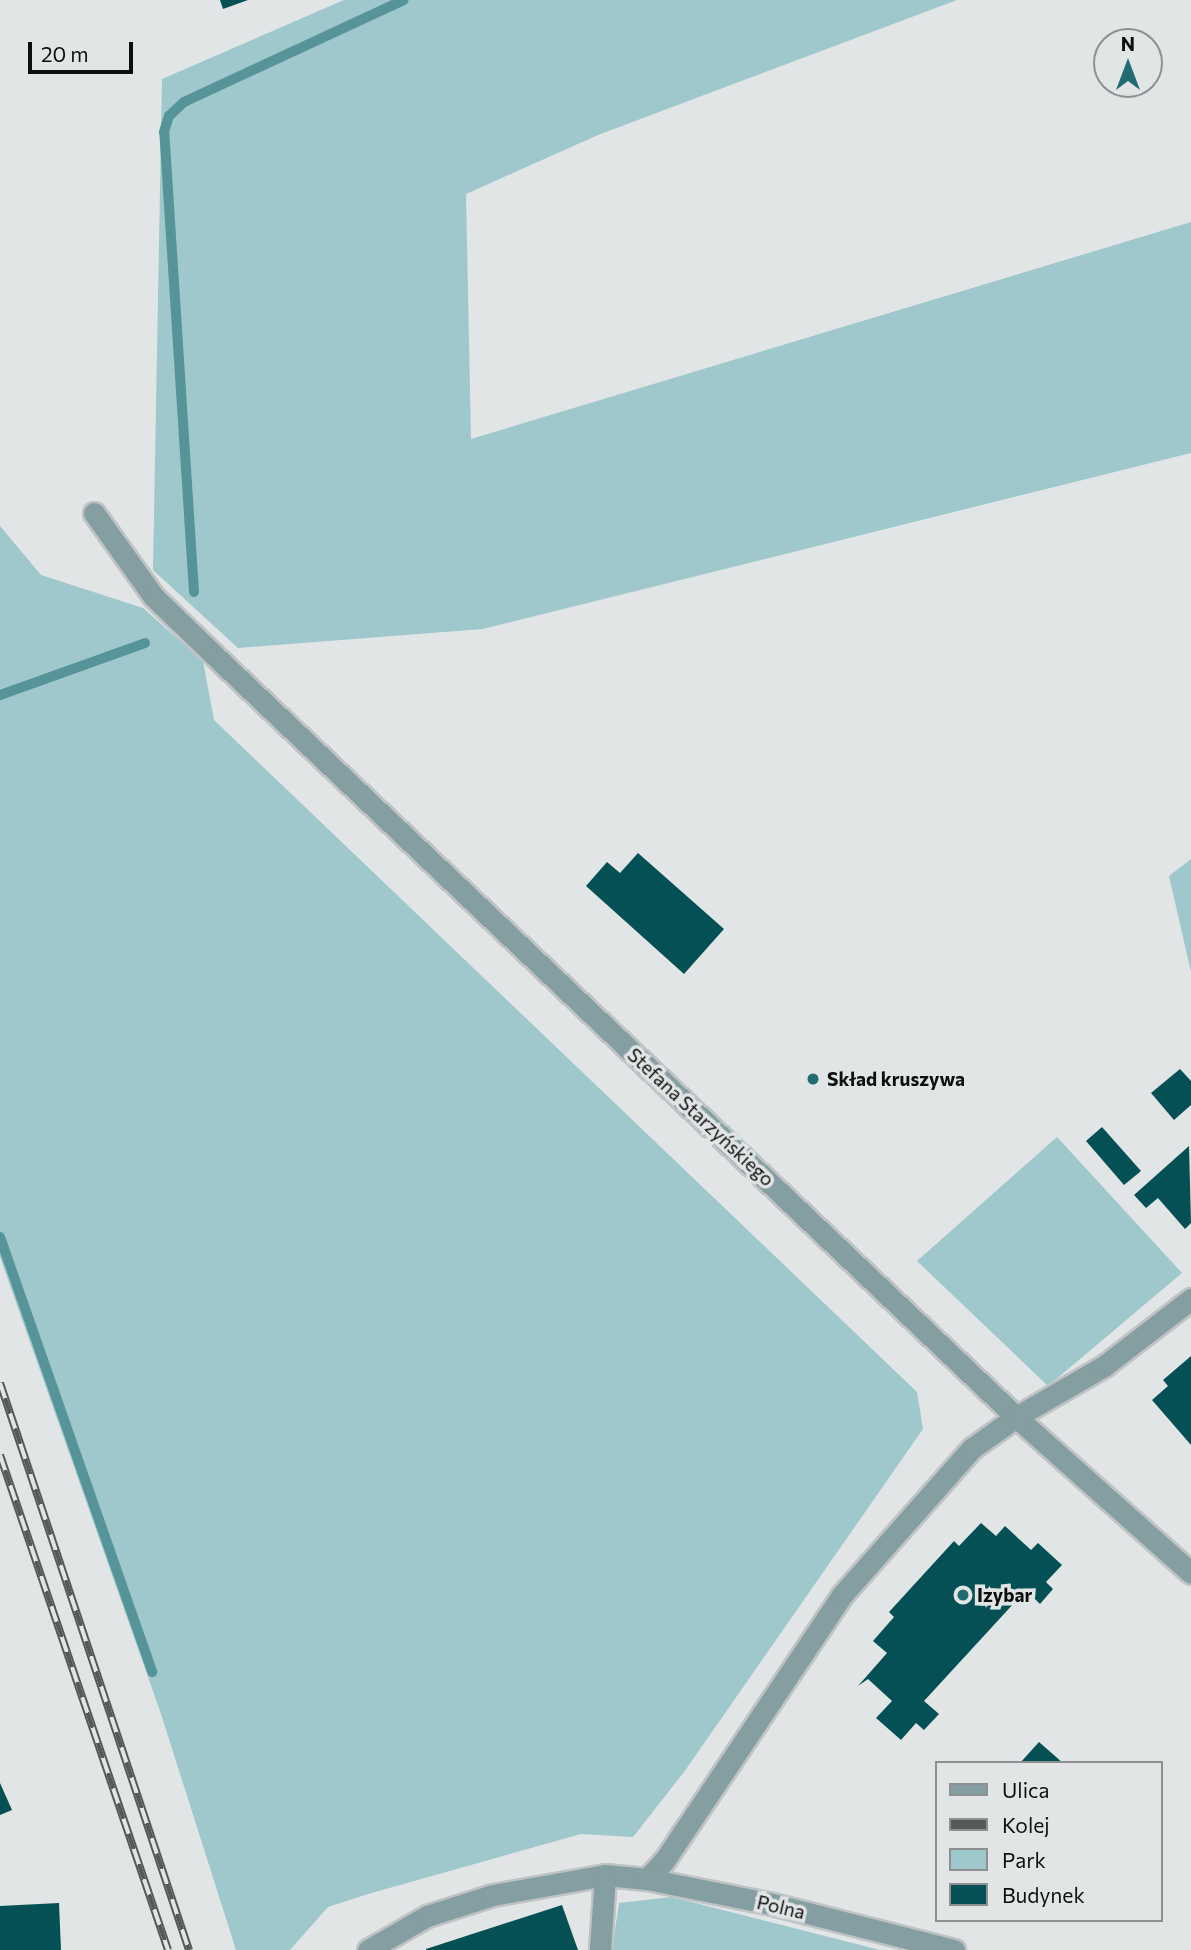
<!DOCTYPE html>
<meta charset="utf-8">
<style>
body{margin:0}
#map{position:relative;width:1191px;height:1950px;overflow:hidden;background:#e1e5e6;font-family:Commissioner,sans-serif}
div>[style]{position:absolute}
.green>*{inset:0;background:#9ec8cc}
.stream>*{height:10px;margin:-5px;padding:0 5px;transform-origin:5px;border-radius:5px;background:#56949a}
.building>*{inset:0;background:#055055}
.roads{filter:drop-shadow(2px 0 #bfc3c4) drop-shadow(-2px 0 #bfc3c4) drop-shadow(0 2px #bfc3c4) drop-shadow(0 -2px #bfc3c4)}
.minor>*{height:21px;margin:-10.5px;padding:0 10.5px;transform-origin:10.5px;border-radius:10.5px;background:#849ea1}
.rail>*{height:8px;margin-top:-4px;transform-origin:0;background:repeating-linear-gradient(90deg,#e1e5e6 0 16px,#575959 0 32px);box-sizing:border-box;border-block:2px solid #575959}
.dots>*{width:19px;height:19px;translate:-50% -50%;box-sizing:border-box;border:4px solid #e1e5e6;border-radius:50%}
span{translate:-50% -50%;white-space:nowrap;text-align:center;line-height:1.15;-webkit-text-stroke:7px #e1e5e6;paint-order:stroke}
.poi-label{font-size:19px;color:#0e0f0f;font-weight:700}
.left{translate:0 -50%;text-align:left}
.street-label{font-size:19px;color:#0e0f0f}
.legend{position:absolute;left:935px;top:1761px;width:228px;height:161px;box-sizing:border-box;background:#e1e5e6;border:2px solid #8d8f90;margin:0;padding:9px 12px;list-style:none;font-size:21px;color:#0e0f0f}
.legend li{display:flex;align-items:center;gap:14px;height:35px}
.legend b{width:35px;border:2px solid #8d8f90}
.north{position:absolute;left:1093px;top:28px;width:70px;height:70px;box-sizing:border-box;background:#e1e5e6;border:2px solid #8d8f90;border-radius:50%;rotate:0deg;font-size:19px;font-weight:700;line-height:28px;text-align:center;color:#0e0f0f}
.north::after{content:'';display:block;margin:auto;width:24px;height:32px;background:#206c72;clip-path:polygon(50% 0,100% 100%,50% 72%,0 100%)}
.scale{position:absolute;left:28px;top:42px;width:105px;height:32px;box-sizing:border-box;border:4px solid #0e0f0f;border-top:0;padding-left:9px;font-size:21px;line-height:24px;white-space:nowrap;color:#0e0f0f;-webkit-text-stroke:5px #e1e5e6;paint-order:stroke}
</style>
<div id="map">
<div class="green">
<div style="clip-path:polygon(344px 0,957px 0,598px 135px,466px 194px,471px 439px,1191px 222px,1191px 453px,483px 629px,238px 648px,153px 570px,162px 79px)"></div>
<div style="clip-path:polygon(0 526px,41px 575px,143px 608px,203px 661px,214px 720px,917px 1392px,923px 1429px,684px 1772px,633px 1837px,581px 1834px,368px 1894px,328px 1907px,290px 1950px,236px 1950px,161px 1714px,0 1257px)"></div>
<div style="clip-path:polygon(1191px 859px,1191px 972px,1169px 876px)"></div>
<div style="clip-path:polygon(1057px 1137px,1182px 1273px,1048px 1386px,917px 1261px)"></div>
<div style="clip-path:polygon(672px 1897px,880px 1950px,612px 1950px,619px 1903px)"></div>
</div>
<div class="stream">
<div style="left:194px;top:592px;width:461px;rotate:-93.7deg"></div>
<div style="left:164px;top:132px;width:17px;rotate:-73deg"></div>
<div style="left:169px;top:116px;width:21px;rotate:-43deg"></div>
<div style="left:184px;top:102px;width:242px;rotate:-24.9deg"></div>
<div style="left:0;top:695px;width:154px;rotate:-19.7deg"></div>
<div style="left:0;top:1237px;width:461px;rotate:70.7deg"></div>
</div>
<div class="building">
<div style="clip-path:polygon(220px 0,248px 0,223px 9px)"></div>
<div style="clip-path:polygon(638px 853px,724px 929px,684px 974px,586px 886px,607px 862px,620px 873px)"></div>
<div style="clip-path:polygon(1180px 1069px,1191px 1081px,1191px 1105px,1174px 1120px,1151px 1093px)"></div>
<div style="clip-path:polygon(1102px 1127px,1141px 1171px,1124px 1185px,1086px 1141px)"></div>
<div style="clip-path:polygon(1189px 1146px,1191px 1223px,1185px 1229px,1158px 1198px,1146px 1208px,1134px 1195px)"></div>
<div style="clip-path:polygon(1191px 1356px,1191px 1445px,1152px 1400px,1168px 1386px,1163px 1380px)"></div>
<div style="clip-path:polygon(981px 1523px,996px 1536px,1005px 1526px,1031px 1550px,1038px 1543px,1062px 1565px,1046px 1582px,1053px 1589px,1040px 1604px,1026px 1590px,924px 1701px,939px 1714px,924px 1730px,916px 1723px,901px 1740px,876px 1718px,892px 1701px,868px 1679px,858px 1686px,887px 1653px,873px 1641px,894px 1617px,889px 1612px,954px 1541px,959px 1546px)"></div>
<div style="clip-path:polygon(1039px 1742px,1063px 1763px,1020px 1763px)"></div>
<div style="clip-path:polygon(0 1783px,12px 1810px,0 1815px)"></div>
<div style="clip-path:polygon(59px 1903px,61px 1950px,0 1950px,0 1906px)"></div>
<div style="clip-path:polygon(562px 1905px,578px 1950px,426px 1950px,426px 1949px)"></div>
</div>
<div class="roads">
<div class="minor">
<div style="left:94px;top:513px;width:103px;rotate:54.5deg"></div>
<div style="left:154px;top:597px;width:85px;rotate:44deg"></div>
<div style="left:215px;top:656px;width:1105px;rotate:43.53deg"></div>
<div style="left:1016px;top:1417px;width:234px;rotate:41.7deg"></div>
<div style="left:647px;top:1879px;width:25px;rotate:-47deg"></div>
<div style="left:664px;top:1861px;width:320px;rotate:-56.2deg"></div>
<div style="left:842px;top:1595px;width:195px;rotate:-48.5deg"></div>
<div style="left:971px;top:1449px;width:55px;rotate:-35.4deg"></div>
<div style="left:1016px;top:1417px;width:102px;rotate:-30.1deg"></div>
<div style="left:1104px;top:1366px;width:110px;rotate:-37.6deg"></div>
<div style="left:368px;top:1950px;width:68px;rotate:-30deg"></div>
<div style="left:427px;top:1916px;width:69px;rotate:-17.7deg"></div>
<div style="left:493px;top:1895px;width:114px;rotate:-10.1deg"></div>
<div style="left:605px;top:1875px;width:42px;rotate:5.4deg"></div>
<div style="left:647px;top:1879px;width:127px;rotate:11.3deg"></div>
<div style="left:772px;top:1904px;width:188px;rotate:14.2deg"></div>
<div style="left:600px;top:1950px;width:75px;rotate:-86.2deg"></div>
</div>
</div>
<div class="rail">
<div style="left:0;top:1383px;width:598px;rotate:71.57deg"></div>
<div style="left:0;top:1455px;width:523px;rotate:71.25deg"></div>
</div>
<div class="dots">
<div style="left:813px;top:1079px;background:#206c72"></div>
<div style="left:963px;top:1595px;background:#206c72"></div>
</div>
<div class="poi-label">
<span class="left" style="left:827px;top:1079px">Skład kruszywa</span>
<span class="left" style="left:977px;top:1595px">Izybar</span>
</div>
<div class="street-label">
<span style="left:701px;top:1117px;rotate:43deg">Stefana Starzyńskiego</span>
<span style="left:781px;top:1907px;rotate:13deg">Polna</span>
</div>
<ul class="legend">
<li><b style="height:9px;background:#849ea1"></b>Ulica</li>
<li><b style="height:9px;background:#575959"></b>Kolej</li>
<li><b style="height:19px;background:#9ec8cc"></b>Park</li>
<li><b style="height:19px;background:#055055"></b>Budynek</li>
</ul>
<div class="north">N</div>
<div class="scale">20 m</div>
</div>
